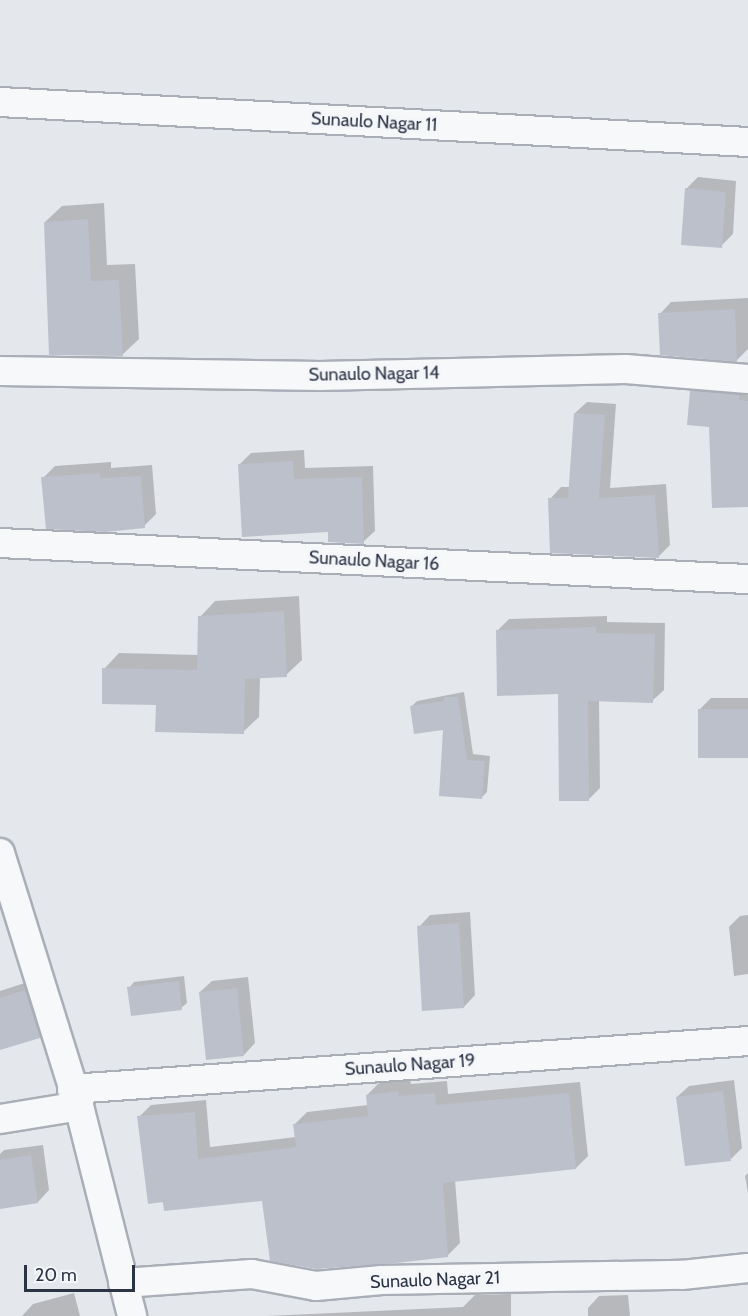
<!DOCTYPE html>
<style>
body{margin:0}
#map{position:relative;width:748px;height:1316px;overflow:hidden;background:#e4e7ec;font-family:Cabin,sans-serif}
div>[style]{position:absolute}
.shadow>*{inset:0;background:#0003}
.building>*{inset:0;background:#bbc0ca}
.roads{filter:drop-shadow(2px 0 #a9aeb7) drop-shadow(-2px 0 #a9aeb7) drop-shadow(0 2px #a9aeb7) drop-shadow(0 -2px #a9aeb7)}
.street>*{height:28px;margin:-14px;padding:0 14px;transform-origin:14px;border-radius:14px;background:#f7f8fa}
span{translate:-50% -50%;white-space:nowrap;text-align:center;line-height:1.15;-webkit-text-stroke:6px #f4f6f9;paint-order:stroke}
.street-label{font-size:18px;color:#2b3445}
.scale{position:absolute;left:24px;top:1265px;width:111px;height:27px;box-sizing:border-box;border:3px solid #2b3445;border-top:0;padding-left:8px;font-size:18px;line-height:21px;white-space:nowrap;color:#2b3445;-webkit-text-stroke:4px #f4f6f9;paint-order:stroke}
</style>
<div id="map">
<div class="shadow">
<div style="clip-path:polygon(698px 177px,736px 181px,733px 234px,721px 246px,686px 189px)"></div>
<div style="clip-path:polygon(104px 203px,107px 265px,135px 264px,139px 339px,122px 355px,45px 222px,62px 206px)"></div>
<div style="clip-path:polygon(748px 298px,748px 349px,737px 360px,660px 314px,671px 302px)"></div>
<div style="clip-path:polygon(703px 380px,748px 384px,748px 506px,692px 392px)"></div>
<div style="clip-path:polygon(587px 402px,616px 404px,610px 488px,666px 484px,670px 545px,658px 557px,550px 499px,561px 487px,570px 487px,575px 413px)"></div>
<div style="clip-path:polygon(304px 450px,305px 468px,373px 466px,375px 531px,363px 542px,239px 465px,251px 453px)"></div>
<div style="clip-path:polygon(111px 462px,111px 468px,152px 465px,156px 514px,144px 526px,43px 478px,55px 466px)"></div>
<div style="clip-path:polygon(299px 596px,302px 660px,286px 675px,260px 677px,259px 717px,243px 732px,157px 703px,104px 669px,119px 653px,199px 655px,200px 617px,215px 601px)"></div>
<div style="clip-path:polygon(607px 616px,607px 622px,665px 623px,664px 690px,652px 701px,599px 699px,600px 788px,588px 800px,559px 692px,497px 631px,509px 619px)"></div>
<div style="clip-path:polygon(464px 692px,473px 754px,490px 756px,487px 792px,481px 798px,444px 728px,412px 706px,417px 701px)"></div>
<div style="clip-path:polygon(711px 698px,748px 698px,748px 757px,700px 709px)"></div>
<div style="clip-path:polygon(470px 912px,475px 995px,464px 1007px,419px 927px,430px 915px)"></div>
<div style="clip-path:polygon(748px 915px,748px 974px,734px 976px,729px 927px,740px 916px)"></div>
<div style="clip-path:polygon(184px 976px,187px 1003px,181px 1008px,129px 988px,134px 982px)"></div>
<div style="clip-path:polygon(248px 977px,255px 1043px,244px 1055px,200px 992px,212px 981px)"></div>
<div style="clip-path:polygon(37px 979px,51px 1025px,40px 1037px,0 1048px,0 991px)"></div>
<div style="clip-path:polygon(410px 1079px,411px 1084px,447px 1081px,448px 1094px,580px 1082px,588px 1156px,576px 1168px,455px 1180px,460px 1243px,447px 1256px,263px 1200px,165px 1210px,139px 1117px,151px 1105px,206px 1100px,210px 1147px,296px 1137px,295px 1124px,307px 1112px,368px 1105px,367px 1095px,379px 1083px)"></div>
<div style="clip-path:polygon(734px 1080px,742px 1148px,731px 1159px,677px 1097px,689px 1086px)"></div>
<div style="clip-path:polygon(43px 1145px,49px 1190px,38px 1202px,0 1207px,0 1154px,4px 1150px)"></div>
<div style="clip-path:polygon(748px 1173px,748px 1193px,745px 1176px)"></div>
<div style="clip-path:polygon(74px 1293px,80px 1316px,22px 1316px,33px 1304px)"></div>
<div style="clip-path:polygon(511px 1294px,511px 1316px,267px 1316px,463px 1307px,475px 1295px)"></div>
<div style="clip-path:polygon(628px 1295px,630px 1316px,588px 1316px,588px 1308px,599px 1296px)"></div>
</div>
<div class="building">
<div style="clip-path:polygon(685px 188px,726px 192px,722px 248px,681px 245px)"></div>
<div style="clip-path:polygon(88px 219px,91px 281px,119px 280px,123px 356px,49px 355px,44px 222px)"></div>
<div style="clip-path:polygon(735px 309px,737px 362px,660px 355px,658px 313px)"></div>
<div style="clip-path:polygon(690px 391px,739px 395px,739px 400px,748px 401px,748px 507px,712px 508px,709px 427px,687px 425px)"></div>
<div style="clip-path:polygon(574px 413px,605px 415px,599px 498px,655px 495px,659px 558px,550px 553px,548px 498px,568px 498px)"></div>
<div style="clip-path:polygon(293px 461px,294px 479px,362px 477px,364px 544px,328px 542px,328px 532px,242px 537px,238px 464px)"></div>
<div style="clip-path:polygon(100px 473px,100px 478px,141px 476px,145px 528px,105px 532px,46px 529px,41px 477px)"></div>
<div style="clip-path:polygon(284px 611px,287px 677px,245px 679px,244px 734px,155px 732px,156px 705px,102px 704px,102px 668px,197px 670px,198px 616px)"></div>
<div style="clip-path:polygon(596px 627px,596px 633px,655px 634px,653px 703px,588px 701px,589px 801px,559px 801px,558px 694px,497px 696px,496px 630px)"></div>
<div style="clip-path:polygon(444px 697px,458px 697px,467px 760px,485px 761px,482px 799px,439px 796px,443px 730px,414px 734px,410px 706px,444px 701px)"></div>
<div style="clip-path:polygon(698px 709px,748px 709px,748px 758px,698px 758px)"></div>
<div style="clip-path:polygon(459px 923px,464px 1008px,422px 1011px,417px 926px)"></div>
<div style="clip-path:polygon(179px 981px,182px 1010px,131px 1016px,127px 987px)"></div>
<div style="clip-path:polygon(237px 988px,244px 1056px,206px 1060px,199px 992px)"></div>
<div style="clip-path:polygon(25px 990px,40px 1038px,0 1050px,0 998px)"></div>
<div style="clip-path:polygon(398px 1091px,399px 1096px,435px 1093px,436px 1105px,569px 1093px,576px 1169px,443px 1183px,448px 1257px,396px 1263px,317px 1269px,270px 1261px,262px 1201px,164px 1211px,163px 1202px,148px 1204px,137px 1116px,195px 1112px,198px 1159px,296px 1147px,293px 1124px,368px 1116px,366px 1095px)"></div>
<div style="clip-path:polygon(723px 1091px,731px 1161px,685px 1166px,676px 1097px)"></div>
<div style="clip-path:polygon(31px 1155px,38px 1203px,0 1209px,0 1160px)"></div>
</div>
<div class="roads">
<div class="street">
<div style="left:0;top:102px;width:749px;rotate:3.06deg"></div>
<div style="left:0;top:371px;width:320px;rotate:0.9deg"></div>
<div style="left:320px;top:376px;width:306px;rotate:-1.3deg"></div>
<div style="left:626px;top:369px;width:122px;rotate:4.7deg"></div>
<div style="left:0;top:543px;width:749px;rotate:2.76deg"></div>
<div style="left:0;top:853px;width:265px;rotate:72.7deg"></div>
<div style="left:79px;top:1106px;width:217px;rotate:75.8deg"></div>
<div style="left:72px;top:1089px;width:678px;rotate:-4.06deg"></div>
<div style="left:0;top:1119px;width:80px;rotate:-9.3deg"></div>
<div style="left:123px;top:1283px;width:129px;rotate:-4deg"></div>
<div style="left:252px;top:1274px;width:65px;rotate:10.6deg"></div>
<div style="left:316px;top:1286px;width:66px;rotate:-5.2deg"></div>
<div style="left:382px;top:1280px;width:300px;rotate:-1deg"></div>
<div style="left:682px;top:1275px;width:66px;rotate:-6.1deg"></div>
</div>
</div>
<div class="street-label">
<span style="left:374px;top:122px;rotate:3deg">Sunaulo Nagar 11</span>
<span style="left:374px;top:374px;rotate:-1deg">Sunaulo Nagar 14</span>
<span style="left:374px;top:561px;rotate:3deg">Sunaulo Nagar 16</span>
<span style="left:410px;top:1065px;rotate:-4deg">Sunaulo Nagar 19</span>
<span style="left:435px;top:1280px;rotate:-2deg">Sunaulo Nagar 21</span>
</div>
<div class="scale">20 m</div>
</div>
